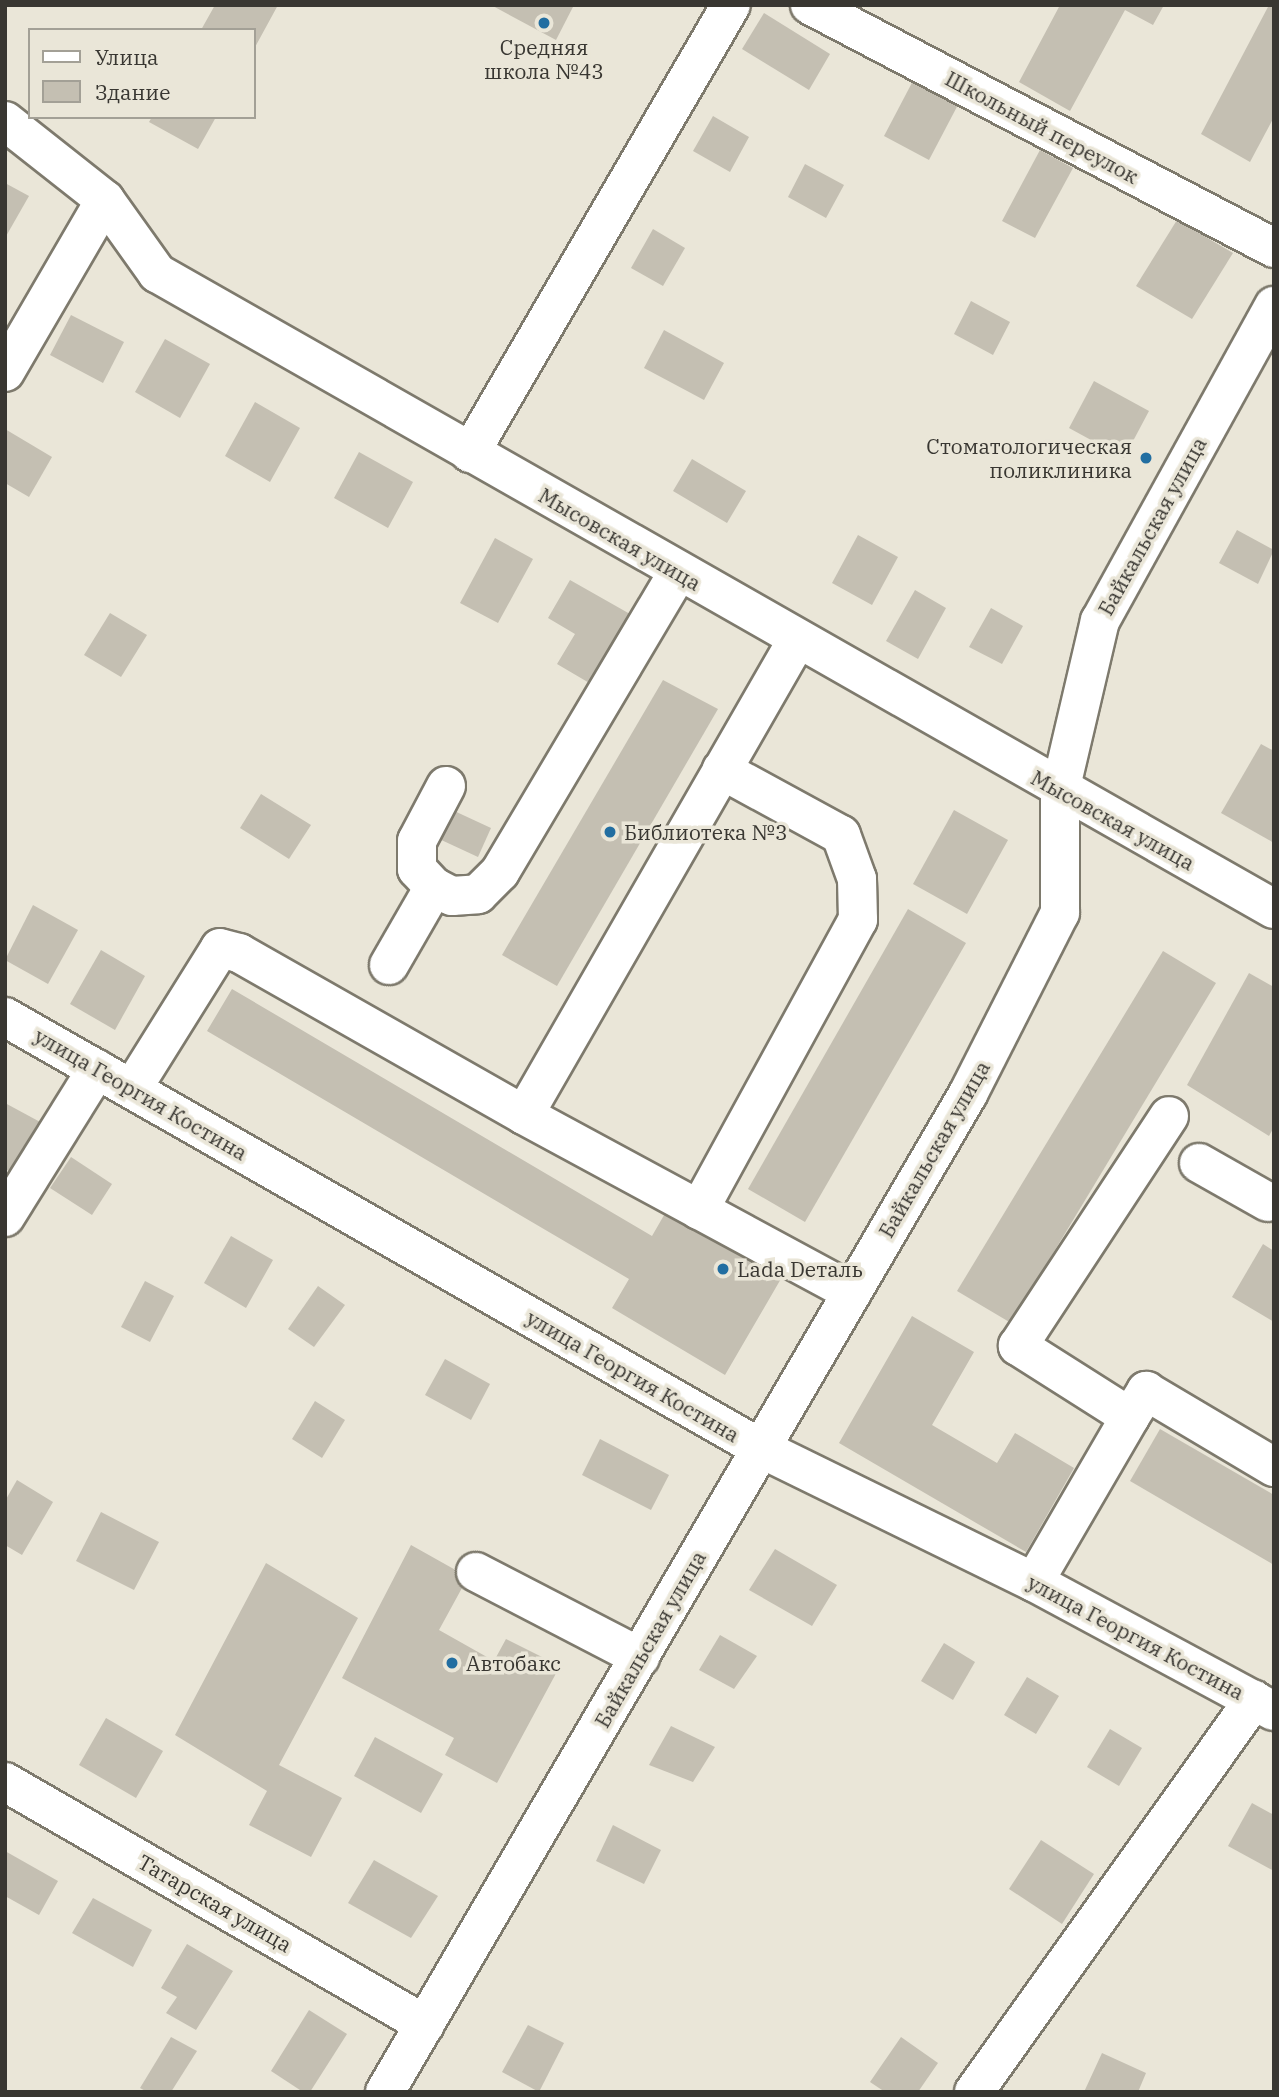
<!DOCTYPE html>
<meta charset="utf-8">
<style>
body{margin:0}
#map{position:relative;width:1279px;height:2097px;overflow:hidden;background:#eae6d8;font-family:"IBM Plex Serif",serif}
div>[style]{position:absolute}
.building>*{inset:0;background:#c4bfb2}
.roads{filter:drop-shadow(2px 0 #7e7a6d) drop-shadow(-2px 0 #7e7a6d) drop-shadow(0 2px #7e7a6d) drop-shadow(0 -2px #7e7a6d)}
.minor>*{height:38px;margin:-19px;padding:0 19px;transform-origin:19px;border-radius:19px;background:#fff}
.dots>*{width:19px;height:19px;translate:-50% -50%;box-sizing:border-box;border:4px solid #eae6d8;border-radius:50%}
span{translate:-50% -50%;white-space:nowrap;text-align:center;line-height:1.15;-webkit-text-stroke:7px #eae6d8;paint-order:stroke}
.poi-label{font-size:21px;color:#393732}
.right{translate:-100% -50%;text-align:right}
.left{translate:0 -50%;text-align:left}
.street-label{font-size:21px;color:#393732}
.frame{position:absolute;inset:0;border:7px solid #393732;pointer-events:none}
.legend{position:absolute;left:28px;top:28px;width:228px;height:91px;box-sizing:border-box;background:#eae6d8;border:2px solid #a3a096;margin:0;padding:9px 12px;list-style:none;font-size:21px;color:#393732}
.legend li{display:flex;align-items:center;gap:14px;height:35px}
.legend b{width:35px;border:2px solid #a3a096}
</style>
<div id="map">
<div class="building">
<div style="clip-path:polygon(215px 5px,278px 5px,254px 49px,254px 30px,201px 30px)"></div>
<div style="clip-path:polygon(491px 5px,574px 5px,556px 40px)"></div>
<div style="clip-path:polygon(1060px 5px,1164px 5px,1153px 25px,1125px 10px,1070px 111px,1019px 82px)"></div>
<div style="clip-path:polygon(1269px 5px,1274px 5px,1274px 117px,1250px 162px,1201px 134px)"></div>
<div style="clip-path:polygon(764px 13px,830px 54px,809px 90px,742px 49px)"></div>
<div style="clip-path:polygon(915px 77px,960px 101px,929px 160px,884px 136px)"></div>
<div style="clip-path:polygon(713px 116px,749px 137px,730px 172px,693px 151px)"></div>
<div style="clip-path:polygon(152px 117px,216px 117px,198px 149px,149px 122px)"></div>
<div style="clip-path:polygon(1040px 150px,1073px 168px,1035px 238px,1002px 221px)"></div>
<div style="clip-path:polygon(805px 164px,844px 185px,826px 218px,788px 197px)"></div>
<div style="clip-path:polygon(5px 183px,29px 196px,5px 238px)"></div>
<div style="clip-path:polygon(1177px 220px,1233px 253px,1192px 319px,1136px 286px)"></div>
<div style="clip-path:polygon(653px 229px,685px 248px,663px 286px,631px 268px)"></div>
<div style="clip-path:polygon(971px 301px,1010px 322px,993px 355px,954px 334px)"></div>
<div style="clip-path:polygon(71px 315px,124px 342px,103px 383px,50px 355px)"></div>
<div style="clip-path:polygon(664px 330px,724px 363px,704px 400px,644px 368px)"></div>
<div style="clip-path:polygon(165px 339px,210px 364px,180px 418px,135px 392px)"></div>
<div style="clip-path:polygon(1094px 381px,1149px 411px,1124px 458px,1069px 428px)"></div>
<div style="clip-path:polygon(255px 402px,300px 428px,270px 482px,225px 456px)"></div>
<div style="clip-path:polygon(5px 429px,52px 457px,29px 497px,5px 483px)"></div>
<div style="clip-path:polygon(359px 452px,413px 482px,388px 528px,334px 498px)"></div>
<div style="clip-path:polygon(692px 459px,746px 491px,727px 523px,673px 491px)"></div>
<div style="clip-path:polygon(1237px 530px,1274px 550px,1258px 584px,1219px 563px)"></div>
<div style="clip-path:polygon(858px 535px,898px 557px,872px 605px,832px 583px)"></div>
<div style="clip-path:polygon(495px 538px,533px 559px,498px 623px,460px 603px)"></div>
<div style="clip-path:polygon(570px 580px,630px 614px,591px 684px,557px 664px,575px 634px,548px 618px)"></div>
<div style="clip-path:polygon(915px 590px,946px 608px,918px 659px,886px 641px)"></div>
<div style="clip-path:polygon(991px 608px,1023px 626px,1002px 664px,969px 647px)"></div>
<div style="clip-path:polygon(110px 613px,147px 635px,121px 677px,84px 655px)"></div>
<div style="clip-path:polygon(663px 680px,718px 709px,557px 986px,502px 955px)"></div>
<div style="clip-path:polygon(1261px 744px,1274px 751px,1274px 843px,1221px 813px)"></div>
<div style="clip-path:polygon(261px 794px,311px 825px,289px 859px,240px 828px)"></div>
<div style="clip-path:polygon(450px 809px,491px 828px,478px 857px,437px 838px)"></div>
<div style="clip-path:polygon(954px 810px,1008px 840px,967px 914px,913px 884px)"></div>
<div style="clip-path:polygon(33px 905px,78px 930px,48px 984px,5px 960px)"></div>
<div style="clip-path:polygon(908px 909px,966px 943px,805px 1222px,748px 1189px)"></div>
<div style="clip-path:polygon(101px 950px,145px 976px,115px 1030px,70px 1004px)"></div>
<div style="clip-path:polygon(1163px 951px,1216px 983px,1011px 1323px,957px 1291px)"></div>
<div style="clip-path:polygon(1249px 973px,1274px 987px,1274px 1127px,1269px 1136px,1187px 1085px)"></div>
<div style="clip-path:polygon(232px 989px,652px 1236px,667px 1210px,782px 1277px,725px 1375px,612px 1308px,629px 1279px,207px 1031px)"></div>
<div style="clip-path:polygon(5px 1103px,42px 1123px,13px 1173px,5px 1169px)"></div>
<div style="clip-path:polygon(71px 1157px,112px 1184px,92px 1215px,50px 1188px)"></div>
<div style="clip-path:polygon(231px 1236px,273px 1260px,246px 1308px,204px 1283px)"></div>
<div style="clip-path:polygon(1263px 1244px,1274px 1251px,1274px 1322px,1232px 1297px)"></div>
<div style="clip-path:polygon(145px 1281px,174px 1296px,150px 1342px,121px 1327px)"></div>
<div style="clip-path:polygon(318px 1286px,345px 1305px,314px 1347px,288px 1329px)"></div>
<div style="clip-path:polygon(912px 1316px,974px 1352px,932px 1425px,997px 1463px,1015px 1433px,1074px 1468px,1026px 1552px,839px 1443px)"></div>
<div style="clip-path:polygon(445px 1359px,490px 1384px,471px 1420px,425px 1395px)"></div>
<div style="clip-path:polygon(315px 1401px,345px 1420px,322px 1458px,292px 1439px)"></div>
<div style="clip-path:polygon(1160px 1429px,1274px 1495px,1274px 1565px,1130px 1481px)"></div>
<div style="clip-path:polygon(600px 1439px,669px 1475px,651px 1510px,582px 1475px)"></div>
<div style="clip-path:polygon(17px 1480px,53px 1502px,22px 1555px,5px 1545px,5px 1501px)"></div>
<div style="clip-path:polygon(101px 1512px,159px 1542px,134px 1590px,76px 1561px)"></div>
<div style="clip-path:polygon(411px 1545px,468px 1577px,439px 1630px,494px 1661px,506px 1639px,560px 1666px,497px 1783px,445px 1755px,454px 1738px,342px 1678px)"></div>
<div style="clip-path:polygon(775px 1549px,837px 1585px,812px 1626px,749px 1590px)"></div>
<div style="clip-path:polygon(266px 1563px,358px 1618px,279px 1765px,342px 1798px,311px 1857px,249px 1825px,267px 1791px,175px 1735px)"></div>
<div style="clip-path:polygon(720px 1635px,757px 1656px,734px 1689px,699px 1670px)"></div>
<div style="clip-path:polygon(944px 1643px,975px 1662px,953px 1700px,921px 1681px)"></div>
<div style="clip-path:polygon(1027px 1677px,1059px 1696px,1036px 1734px,1004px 1715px)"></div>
<div style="clip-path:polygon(106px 1718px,163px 1751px,136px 1798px,79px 1765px)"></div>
<div style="clip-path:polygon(671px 1726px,715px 1747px,693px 1782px,649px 1765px)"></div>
<div style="clip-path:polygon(1110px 1729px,1142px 1748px,1119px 1786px,1087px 1767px)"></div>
<div style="clip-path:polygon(375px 1737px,443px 1774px,421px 1813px,354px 1776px)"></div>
<div style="clip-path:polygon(1252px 1803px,1274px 1815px,1274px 1871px,1228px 1846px)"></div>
<div style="clip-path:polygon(613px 1825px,661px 1850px,644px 1884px,596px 1861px)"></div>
<div style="clip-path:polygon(1041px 1840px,1094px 1874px,1062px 1924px,1009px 1889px)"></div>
<div style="clip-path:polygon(5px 1851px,58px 1881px,39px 1915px,5px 1896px)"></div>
<div style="clip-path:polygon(374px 1860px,438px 1896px,411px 1938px,348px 1903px)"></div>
<div style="clip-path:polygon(93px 1898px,152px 1930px,133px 1967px,72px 1933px)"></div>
<div style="clip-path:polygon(187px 1944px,233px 1971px,196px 2030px,166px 2013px,177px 1997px,161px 1988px)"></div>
<div style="clip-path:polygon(309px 2010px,347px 2034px,310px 2092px,303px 2092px,271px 2071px)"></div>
<div style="clip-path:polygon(528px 2025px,564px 2043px,539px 2092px,502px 2072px)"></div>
<div style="clip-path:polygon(171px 2037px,197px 2051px,171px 2092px,147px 2092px,140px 2088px)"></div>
<div style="clip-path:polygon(901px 2037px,938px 2063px,918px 2092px,885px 2092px,870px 2082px)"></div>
<div style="clip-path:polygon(1102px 2053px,1146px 2073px,1138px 2092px,1084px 2092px)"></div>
</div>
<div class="roads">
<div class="minor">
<div style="left:810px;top:5px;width:524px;rotate:27.64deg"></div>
<div style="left:5px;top:121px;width:127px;rotate:38.3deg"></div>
<div style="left:105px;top:200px;width:90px;rotate:54.5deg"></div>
<div style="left:157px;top:273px;width:1285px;rotate:29.66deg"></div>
<div style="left:5px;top:372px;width:199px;rotate:-59.8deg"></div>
<div style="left:470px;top:453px;width:518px;rotate:-59.78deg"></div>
<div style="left:446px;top:786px;width:62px;rotate:117.8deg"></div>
<div style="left:417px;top:841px;width:28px;rotate:90deg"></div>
<div style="left:417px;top:869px;width:25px;rotate:47deg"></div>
<div style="left:434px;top:887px;width:20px;rotate:27deg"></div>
<div style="left:452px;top:896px;width:26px;rotate:-4deg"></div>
<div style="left:478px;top:894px;width:31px;rotate:-45deg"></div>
<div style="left:500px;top:872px;width:349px;rotate:-59.3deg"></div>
<div style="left:389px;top:965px;width:90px;rotate:-60deg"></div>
<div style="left:5px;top:1017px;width:869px;rotate:29.72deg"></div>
<div style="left:760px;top:1448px;width:305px;rotate:26.1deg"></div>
<div style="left:1034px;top:1582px;width:272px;rotate:28.3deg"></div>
<div style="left:132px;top:1089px;width:166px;rotate:-58deg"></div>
<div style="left:220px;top:948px;width:20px;rotate:15deg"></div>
<div style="left:239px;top:953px;width:328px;rotate:29.6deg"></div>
<div style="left:524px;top:1115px;width:373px;rotate:28.4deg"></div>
<div style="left:524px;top:1115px;width:548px;rotate:-60.11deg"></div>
<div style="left:1199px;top:1163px;width:79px;rotate:29.5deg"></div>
<div style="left:699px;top:1210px;width:331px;rotate:-61.3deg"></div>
<div style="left:858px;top:920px;width:41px;rotate:-91.4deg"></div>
<div style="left:857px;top:879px;width:47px;rotate:-110deg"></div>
<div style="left:841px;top:835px;width:136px;rotate:-151.4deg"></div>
<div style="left:5px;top:1217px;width:174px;rotate:-58.1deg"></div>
<div style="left:1130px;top:1417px;width:31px;rotate:-58deg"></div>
<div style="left:1146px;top:1391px;width:149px;rotate:30.7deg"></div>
<div style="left:476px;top:1572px;width:185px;rotate:27.4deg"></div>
<div style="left:1034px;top:1582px;width:191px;rotate:-59.8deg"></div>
<div style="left:1130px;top:1417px;width:133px;rotate:-147.6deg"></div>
<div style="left:1018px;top:1346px;width:275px;rotate:-56.7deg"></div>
<div style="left:5px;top:1782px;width:485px;rotate:30deg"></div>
<div style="left:385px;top:2092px;width:1156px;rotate:-59.71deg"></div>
<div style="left:968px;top:1094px;width:203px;rotate:-63.1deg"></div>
<div style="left:1060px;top:913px;width:122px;rotate:-90deg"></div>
<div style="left:1060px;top:791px;width:175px;rotate:-76.8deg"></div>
<div style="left:1100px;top:621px;width:360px;rotate:-61.1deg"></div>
<div style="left:974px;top:2092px;width:482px;rotate:-54.5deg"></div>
</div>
</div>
<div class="dots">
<div style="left:544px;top:23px;background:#226ea1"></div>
<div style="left:1146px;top:458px;background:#226ea1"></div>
<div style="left:610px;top:832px;background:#226ea1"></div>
<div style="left:723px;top:1269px;background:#226ea1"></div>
<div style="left:452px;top:1663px;background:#226ea1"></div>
</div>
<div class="poi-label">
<span style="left:544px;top:59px">Средняя<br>школа №43</span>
<span class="right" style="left:1132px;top:458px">Стоматологическая<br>поликлиника</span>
<span class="left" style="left:624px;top:832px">Библиотека №3</span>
<span class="left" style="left:737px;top:1269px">Lada Dеталь</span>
<span class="left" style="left:466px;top:1663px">Автобакс</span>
</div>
<div class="street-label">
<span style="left:1042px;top:127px;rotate:28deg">Школьный переулок</span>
<span style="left:1152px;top:526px;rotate:-61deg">Байкальская улица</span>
<span style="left:620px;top:539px;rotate:30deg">Мысовская улица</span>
<span style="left:1113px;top:820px;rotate:29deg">Мысовская улица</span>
<span style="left:141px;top:1094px;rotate:30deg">улица Георгия Костина</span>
<span style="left:934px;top:1149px;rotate:-60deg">Байкальская улица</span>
<span style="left:633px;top:1376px;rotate:30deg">улица Георгия Костина</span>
<span style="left:1136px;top:1637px;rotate:28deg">улица Георгия Костина</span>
<span style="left:650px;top:1639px;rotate:-60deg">Байкальская улица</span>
<span style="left:215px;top:1903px;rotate:30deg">Татарская улица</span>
</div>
<div class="frame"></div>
<ul class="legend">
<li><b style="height:9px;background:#fff"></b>Улица</li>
<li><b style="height:19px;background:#c4bfb2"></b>Здание</li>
</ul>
</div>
